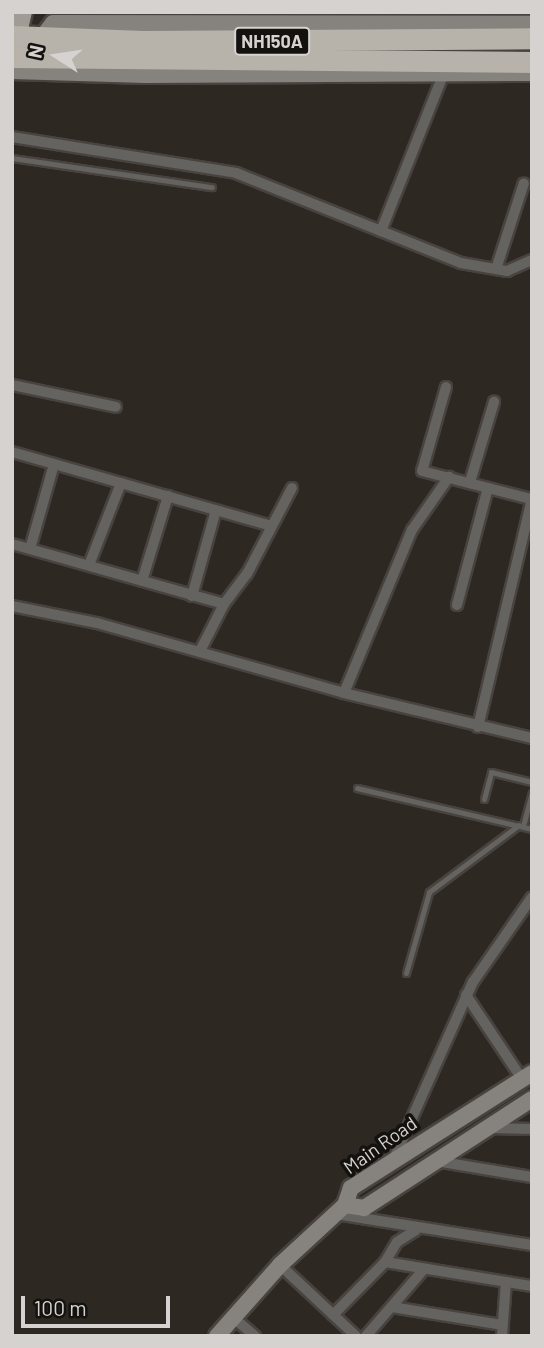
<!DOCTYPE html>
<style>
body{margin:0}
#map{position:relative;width:544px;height:1348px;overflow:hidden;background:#2e2823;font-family:Barlow,sans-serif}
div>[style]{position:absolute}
.roads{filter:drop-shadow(2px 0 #49433f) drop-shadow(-2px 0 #49433f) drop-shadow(0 2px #49433f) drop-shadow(0 -2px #49433f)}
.lane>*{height:5px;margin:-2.5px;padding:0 2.5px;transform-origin:2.5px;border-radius:2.5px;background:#656360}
.street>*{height:10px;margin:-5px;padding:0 5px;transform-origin:5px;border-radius:5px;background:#656360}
.secondary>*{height:16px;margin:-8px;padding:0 8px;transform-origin:8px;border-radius:8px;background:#86837e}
.primary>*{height:18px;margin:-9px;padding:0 9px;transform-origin:9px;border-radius:9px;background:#a09c95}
.highway>*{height:21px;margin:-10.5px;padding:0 10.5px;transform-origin:10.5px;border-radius:10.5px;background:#b7b2aa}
span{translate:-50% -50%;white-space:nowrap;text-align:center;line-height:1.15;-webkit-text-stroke:7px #14120f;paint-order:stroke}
.shield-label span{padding:2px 5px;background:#14120f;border:2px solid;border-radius:5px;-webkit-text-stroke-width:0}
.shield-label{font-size:18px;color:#d6d2cf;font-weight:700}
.street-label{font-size:19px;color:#d6d2cf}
.frame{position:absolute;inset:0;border:14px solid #d6d2cf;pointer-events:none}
.north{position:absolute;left:21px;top:21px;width:70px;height:70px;-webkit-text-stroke:5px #14120f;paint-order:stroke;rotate:282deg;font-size:19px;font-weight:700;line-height:28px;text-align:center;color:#d6d2cf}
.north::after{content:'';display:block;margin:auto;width:24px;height:32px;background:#d6d2cf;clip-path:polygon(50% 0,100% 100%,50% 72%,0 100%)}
.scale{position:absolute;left:21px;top:1296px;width:149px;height:32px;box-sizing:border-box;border:4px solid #d6d2cf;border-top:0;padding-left:9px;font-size:21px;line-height:24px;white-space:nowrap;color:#d6d2cf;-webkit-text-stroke:5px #14120f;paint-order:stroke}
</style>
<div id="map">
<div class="roads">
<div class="lane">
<div style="left:12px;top:158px;width:202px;rotate:8.3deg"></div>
<div style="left:357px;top:788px;width:180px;rotate:13.2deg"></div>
<div style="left:484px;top:799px;width:28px;rotate:-75deg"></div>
<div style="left:491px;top:772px;width:42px;rotate:13.7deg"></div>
<div style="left:523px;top:826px;width:34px;rotate:-75deg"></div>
<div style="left:406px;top:973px;width:84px;rotate:-74.1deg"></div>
<div style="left:429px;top:892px;width:112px;rotate:-36.7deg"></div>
</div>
<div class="street">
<div style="left:12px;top:137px;width:227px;rotate:9.1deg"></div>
<div style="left:236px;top:173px;width:242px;rotate:21.8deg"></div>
<div style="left:461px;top:263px;width:47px;rotate:9.9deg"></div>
<div style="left:507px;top:271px;width:27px;rotate:-24deg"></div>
<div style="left:381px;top:231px;width:170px;rotate:-68.3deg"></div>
<div style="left:496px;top:269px;width:90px;rotate:-72deg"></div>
<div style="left:12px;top:385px;width:106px;rotate:11.9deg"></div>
<div style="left:446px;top:387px;width:87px;rotate:105.9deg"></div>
<div style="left:422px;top:471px;width:113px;rotate:14.4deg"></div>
<div style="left:12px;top:452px;width:269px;rotate:15.9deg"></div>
<div style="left:470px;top:482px;width:84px;rotate:-73.3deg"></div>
<div style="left:12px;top:544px;width:220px;rotate:15.8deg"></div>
<div style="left:224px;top:604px;width:38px;rotate:-53deg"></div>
<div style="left:247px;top:574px;width:97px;rotate:-62.4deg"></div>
<div style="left:30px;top:549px;width:88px;rotate:-74.2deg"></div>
<div style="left:89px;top:565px;width:88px;rotate:-68.7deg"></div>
<div style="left:142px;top:581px;width:89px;rotate:-73deg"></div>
<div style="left:192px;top:596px;width:89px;rotate:-74.4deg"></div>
<div style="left:457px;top:605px;width:121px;rotate:-75.2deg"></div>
<div style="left:12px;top:606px;width:87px;rotate:11.3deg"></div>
<div style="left:97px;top:623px;width:257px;rotate:15.8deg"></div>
<div style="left:344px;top:693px;width:193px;rotate:13.5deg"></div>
<div style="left:200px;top:651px;width:53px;rotate:-62.9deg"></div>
<div style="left:344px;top:693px;width:177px;rotate:-67.4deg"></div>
<div style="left:412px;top:530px;width:65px;rotate:-55.1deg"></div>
<div style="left:478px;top:727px;width:235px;rotate:-76.7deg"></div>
<div style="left:466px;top:995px;width:101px;rotate:56.3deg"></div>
<div style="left:489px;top:1128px;width:43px;rotate:1.3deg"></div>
<div style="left:395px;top:1156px;width:191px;rotate:-65.9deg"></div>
<div style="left:473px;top:982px;width:103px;rotate:-55.2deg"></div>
<div style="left:436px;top:1161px;width:97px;rotate:9.5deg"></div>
<div style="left:336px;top:1214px;width:198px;rotate:9deg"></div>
<div style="left:385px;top:1262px;width:149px;rotate:9.3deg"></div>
<div style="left:280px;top:1265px;width:104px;rotate:43.1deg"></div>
<div style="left:392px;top:1307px;width:111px;rotate:9.3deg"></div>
<div style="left:333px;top:1315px;width:74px;rotate:-45.5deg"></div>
<div style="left:385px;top:1262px;width:23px;rotate:-59deg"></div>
<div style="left:397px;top:1242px;width:22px;rotate:-32deg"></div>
<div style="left:234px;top:1318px;width:28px;rotate:41deg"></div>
<div style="left:366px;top:1336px;width:89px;rotate:-49.1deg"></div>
<div style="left:502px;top:1336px;width:54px;rotate:-85.8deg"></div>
</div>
<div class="secondary">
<div style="left:43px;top:36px;width:16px;rotate:-52deg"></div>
<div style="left:53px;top:23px;width:479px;rotate:0.1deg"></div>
<div style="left:12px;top:71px;width:133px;rotate:1.7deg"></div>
<div style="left:145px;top:75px;width:387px;rotate:-0.3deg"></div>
<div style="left:345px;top:1205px;width:19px;rotate:9deg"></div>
<div style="left:364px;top:1208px;width:200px;rotate:-33deg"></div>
<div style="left:217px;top:1336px;width:95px;rotate:-48.4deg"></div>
<div style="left:280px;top:1265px;width:88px;rotate:-42.7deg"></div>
<div style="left:345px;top:1205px;width:18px;rotate:-71deg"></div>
<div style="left:351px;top:1188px;width:214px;rotate:-32.4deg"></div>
</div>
<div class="primary">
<div style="left:15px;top:46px;width:35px;rotate:-77deg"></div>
</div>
<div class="highway">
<div style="left:12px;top:36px;width:131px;rotate:2.2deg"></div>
<div style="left:143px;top:41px;width:389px;rotate:-0.4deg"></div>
<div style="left:12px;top:57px;width:520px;rotate:0.55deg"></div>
</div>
</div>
<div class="shield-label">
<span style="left:272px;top:41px">NH150A</span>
</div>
<div class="street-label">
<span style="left:380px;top:1145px;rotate:-35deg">Main Road</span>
</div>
<div class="frame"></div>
<div class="north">N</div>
<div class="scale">100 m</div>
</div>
